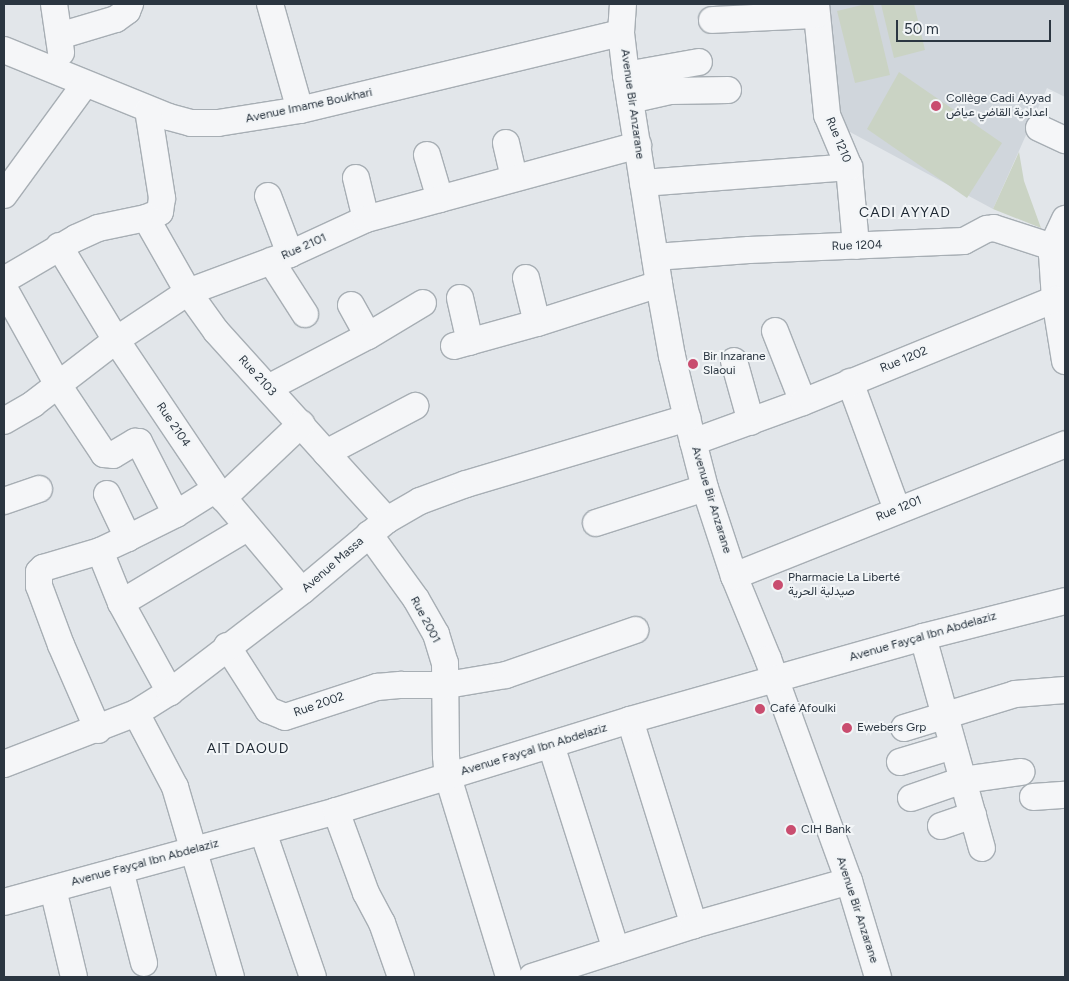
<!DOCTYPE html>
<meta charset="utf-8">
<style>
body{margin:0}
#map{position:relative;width:1069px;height:981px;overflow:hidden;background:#e2e6ea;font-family:Figtree,Vazirmatn,sans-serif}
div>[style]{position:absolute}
.built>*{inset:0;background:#d0d6dc}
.green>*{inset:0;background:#cad3c4}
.roads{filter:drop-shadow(1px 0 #a7aeb4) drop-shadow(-1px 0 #a7aeb4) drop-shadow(0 1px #a7aeb4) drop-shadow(0 -1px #a7aeb4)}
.minor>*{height:26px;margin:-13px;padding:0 13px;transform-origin:13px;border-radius:13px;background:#f5f6f8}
.dots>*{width:14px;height:14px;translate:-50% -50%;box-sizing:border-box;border:2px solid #f2f5f7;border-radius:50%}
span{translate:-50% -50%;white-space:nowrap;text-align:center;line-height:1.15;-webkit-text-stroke:4px #f2f5f7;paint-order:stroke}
.poi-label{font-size:12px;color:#2b3641}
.left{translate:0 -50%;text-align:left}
.street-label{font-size:12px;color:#2b3641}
.neighbourhood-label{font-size:14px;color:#1d2732;letter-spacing:1px}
.frame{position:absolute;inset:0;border:5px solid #2b3641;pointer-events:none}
.scale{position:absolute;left:896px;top:20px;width:155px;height:22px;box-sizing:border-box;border:2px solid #2b3641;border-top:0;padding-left:6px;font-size:15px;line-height:18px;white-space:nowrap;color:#2b3641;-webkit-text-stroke:4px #f2f5f7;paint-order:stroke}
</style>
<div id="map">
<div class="built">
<div style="clip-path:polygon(821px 4px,1065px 4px,1065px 97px,1047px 88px,993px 209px,837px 125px)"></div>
</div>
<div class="green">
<div style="clip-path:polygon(866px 4px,873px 4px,890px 75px,855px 83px,837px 11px)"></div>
<div style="clip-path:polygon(881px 4px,914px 4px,925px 50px,894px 58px)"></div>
<div style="clip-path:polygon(899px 72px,1002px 143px,967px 198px,867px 129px)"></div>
<div style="clip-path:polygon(1019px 152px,1024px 181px,1041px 228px,993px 209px)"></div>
</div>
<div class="roads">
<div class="minor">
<div style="left:54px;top:4px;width:49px;rotate:81.7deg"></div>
<div style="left:270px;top:4px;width:110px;rotate:74.2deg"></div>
<div style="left:623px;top:4px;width:29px;rotate:94deg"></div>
<div style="left:621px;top:33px;width:42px;rotate:83.2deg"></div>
<div style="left:626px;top:75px;width:212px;rotate:81deg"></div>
<div style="left:659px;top:284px;width:73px;rotate:79.8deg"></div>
<div style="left:672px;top:356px;width:64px;rotate:76.4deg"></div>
<div style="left:687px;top:418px;width:72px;rotate:75.6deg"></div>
<div style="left:705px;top:488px;width:93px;rotate:71.8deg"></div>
<div style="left:734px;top:576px;width:90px;rotate:67.7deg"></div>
<div style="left:768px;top:659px;width:236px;rotate:70deg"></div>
<div style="left:849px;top:881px;width:100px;rotate:73.2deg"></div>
<div style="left:816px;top:4px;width:112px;rotate:84.3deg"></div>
<div style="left:827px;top:115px;width:56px;rotate:67.1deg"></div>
<div style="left:849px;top:167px;width:79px;rotate:84.9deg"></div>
<div style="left:712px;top:20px;width:104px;rotate:-2.8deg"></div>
<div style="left:59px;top:36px;width:59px;rotate:-16.6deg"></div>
<div style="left:116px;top:19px;width:14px;rotate:-36deg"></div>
<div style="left:127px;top:11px;width:8px;rotate:-67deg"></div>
<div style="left:4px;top:50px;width:178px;rotate:22.1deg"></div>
<div style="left:169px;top:117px;width:23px;rotate:15deg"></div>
<div style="left:191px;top:123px;width:27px"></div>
<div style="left:218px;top:123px;width:83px;rotate:-9deg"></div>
<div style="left:300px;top:110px;width:330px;rotate:-13.5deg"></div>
<div style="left:626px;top:75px;width:74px;rotate:-10.1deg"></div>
<div style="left:630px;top:100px;width:41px;rotate:-12.7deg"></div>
<div style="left:670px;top:91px;width:58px;rotate:-1deg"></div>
<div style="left:1039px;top:128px;width:29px;rotate:25deg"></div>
<div style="left:506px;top:143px;width:36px;rotate:77deg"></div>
<div style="left:427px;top:155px;width:46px;rotate:73.5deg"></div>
<div style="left:356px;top:178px;width:42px;rotate:76.3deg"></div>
<div style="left:643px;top:183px;width:207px;rotate:-4.4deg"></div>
<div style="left:4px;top:195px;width:137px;rotate:-53.9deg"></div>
<div style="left:268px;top:196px;width:62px;rotate:69.2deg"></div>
<div style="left:146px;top:218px;width:85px;rotate:60.4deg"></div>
<div style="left:188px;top:292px;width:48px;rotate:54.3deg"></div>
<div style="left:216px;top:331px;width:255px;rotate:47.9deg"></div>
<div style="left:59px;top:246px;width:110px;rotate:58.8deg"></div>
<div style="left:116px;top:340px;width:179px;rotate:56.1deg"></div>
<div style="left:216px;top:489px;width:133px;rotate:49.9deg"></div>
<div style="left:1052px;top:254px;width:45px;rotate:86.2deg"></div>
<div style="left:1055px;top:299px;width:63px;rotate:80.8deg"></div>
<div style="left:1060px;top:256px;width:8px;rotate:-166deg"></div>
<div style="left:1052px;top:254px;width:7px;rotate:-90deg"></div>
<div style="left:1052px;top:247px;width:31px;rotate:-65deg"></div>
<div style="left:655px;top:257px;width:94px;rotate:-4.3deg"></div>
<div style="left:749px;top:250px;width:215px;rotate:-2.4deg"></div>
<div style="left:964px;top:241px;width:26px;rotate:-28deg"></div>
<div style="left:987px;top:229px;width:7px;rotate:-8deg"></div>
<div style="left:994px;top:228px;width:61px;rotate:18.1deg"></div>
<div style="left:271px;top:261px;width:63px;rotate:57.3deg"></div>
<div style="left:526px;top:278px;width:46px;rotate:76.3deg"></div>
<div style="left:4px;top:280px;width:83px;rotate:-30.3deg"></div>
<div style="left:76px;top:238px;width:24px;rotate:-24deg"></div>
<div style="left:98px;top:228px;width:49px;rotate:-11.8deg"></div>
<div style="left:146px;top:218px;width:15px;rotate:-23deg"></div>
<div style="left:160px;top:212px;width:14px;rotate:-82deg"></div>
<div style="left:162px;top:198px;width:89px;rotate:-99deg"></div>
<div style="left:4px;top:288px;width:111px;rotate:60.9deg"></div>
<div style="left:58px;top:385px;width:83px;rotate:56.3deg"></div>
<div style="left:104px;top:454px;width:9px;rotate:6deg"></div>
<div style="left:113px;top:455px;width:26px;rotate:-31deg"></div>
<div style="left:135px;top:442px;width:4px"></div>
<div style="left:139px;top:442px;width:81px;rotate:62.8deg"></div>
<div style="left:460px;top:298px;width:45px;rotate:77.2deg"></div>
<div style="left:351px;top:305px;width:35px;rotate:61deg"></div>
<div style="left:775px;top:331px;width:76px;rotate:68.5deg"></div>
<div style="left:454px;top:346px;width:86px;rotate:-15.5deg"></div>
<div style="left:537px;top:323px;width:128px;rotate:-17.7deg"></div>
<div style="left:734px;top:361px;width:63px;rotate:74.4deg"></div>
<div style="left:850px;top:382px;width:136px;rotate:69.8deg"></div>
<div style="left:268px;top:388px;width:113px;rotate:-27.5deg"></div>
<div style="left:368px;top:336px;width:64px;rotate:-31deg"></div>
<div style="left:4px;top:421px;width:34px;rotate:-30deg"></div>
<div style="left:33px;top:404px;width:105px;rotate:-37.6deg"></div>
<div style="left:116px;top:340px;width:87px;rotate:-33.7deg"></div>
<div style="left:188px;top:292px;width:109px;rotate:-20.4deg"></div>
<div style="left:290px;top:254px;width:84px;rotate:-24.7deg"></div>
<div style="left:366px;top:219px;width:282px;rotate:-15.2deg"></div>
<div style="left:693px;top:442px;width:117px;rotate:-20deg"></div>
<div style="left:803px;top:402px;width:272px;rotate:-22.2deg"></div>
<div style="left:326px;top:453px;width:101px;rotate:-27.8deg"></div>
<div style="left:107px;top:494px;width:49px;rotate:64.5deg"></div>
<div style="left:223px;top:498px;width:108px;rotate:-43.5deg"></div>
<div style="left:4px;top:501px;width:37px;rotate:-19deg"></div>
<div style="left:596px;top:523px;width:114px;rotate:-17.8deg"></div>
<div style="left:369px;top:534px;width:80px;rotate:54.1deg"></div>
<div style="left:416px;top:599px;width:40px;rotate:60.3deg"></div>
<div style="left:436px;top:634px;width:30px;rotate:73deg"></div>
<div style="left:445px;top:663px;width:93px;rotate:89.4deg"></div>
<div style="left:446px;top:756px;width:21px;rotate:85deg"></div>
<div style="left:448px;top:777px;width:209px;rotate:73deg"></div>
<div style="left:100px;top:551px;width:56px;rotate:68deg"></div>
<div style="left:121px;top:603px;width:102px;rotate:61.2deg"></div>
<div style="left:734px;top:576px;width:356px;rotate:-21.7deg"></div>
<div style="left:121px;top:603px;width:147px;rotate:-30.8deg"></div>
<div style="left:923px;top:637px;width:219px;rotate:74.4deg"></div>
<div style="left:227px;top:646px;width:76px;rotate:57.4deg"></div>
<div style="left:268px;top:710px;width:18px;rotate:22deg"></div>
<div style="left:285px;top:717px;width:97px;rotate:-18.1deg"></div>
<div style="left:377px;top:687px;width:25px;rotate:-5deg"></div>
<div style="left:402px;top:685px;width:45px"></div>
<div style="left:447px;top:685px;width:60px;rotate:-9.6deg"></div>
<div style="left:506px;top:675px;width:137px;rotate:-19.2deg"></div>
<div style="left:136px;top:713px;width:84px;rotate:62.2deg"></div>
<div style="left:175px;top:787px;width:198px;rotate:73.6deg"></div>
<div style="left:630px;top:720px;width:215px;rotate:72.7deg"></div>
<div style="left:904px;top:728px;width:116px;rotate:-17deg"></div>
<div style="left:1015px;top:694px;width:50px;rotate:-4.6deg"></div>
<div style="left:98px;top:730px;width:93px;rotate:-113.5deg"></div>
<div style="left:61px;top:645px;width:63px;rotate:-110.4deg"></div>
<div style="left:39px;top:586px;width:14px;rotate:-90deg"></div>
<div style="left:39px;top:572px;width:6px;rotate:-45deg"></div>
<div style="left:43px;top:568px;width:59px;rotate:-16.6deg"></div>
<div style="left:100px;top:551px;width:31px;rotate:-25deg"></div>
<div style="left:128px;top:538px;width:54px;rotate:-26.6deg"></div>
<div style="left:176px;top:514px;width:47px;rotate:-32deg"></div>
<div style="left:551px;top:745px;width:215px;rotate:72.4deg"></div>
<div style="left:900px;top:762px;width:55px;rotate:-16.8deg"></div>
<div style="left:4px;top:764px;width:142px;rotate:-21.1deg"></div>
<div style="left:136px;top:713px;width:40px;rotate:-32deg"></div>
<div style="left:170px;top:692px;width:166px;rotate:-37.4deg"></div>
<div style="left:302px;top:591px;width:111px;rotate:-39.9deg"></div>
<div style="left:387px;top:520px;width:38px;rotate:-30deg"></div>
<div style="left:420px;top:501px;width:49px;rotate:-20.3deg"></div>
<div style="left:466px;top:484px;width:231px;rotate:-16.6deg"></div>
<div style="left:1033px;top:797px;width:32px;rotate:-4deg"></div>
<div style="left:911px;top:798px;width:55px;rotate:-19.1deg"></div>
<div style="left:963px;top:780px;width:59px;rotate:-7.9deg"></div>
<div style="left:336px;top:811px;width:87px;rotate:69.9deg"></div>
<div style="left:366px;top:893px;width:34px;rotate:62deg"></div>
<div style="left:382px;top:923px;width:57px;rotate:70.6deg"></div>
<div style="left:941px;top:826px;width:34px;rotate:-19deg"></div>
<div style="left:263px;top:832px;width:153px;rotate:71deg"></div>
<div style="left:120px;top:870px;width:96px;rotate:75.5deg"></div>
<div style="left:53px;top:889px;width:90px;rotate:76.6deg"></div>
<div style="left:4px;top:902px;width:344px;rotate:-15.3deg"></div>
<div style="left:336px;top:811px;width:308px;rotate:-17.2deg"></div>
<div style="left:630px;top:720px;width:305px;rotate:-15.8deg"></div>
<div style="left:923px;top:637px;width:146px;rotate:-14.2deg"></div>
<div style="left:532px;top:977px;width:170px;rotate:-17.8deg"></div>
<div style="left:694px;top:925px;width:161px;rotate:-15.8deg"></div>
</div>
</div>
<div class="dots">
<div style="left:936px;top:106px;background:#c94d6f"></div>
<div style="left:693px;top:364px;background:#c94d6f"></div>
<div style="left:778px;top:585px;background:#c94d6f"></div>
<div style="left:760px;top:709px;background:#c94d6f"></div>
<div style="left:847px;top:728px;background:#c94d6f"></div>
<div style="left:791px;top:830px;background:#c94d6f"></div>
</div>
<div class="poi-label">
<span class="left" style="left:946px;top:106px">Collège Cadi Ayyad<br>اعدادية القاضي عياض</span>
<span class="left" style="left:703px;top:364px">Bir Inzarane<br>Slaoui</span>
<span class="left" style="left:788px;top:585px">Pharmacie La Liberté<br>صيدلية الحرية</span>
<span class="left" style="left:770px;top:709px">Café Afoulki</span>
<span class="left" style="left:857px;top:728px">Ewebers Grp</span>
<span class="left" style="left:801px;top:830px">CIH Bank</span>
</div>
<div class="street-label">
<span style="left:632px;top:104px;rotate:82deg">Avenue Bir Anzarane</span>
<span style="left:309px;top:106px;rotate:-12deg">Avenue Imame Boukhari</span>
<span style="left:838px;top:140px;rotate:68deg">Rue 1210</span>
<span style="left:857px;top:246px;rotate:-2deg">Rue 1204</span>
<span style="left:304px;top:247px;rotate:-24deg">Rue 2101</span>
<span style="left:904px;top:360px;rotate:-22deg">Rue 1202</span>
<span style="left:257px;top:376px;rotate:48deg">Rue 2103</span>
<span style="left:173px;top:425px;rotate:56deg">Rue 2104</span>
<span style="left:711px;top:500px;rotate:73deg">Avenue Bir Anzarane</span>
<span style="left:899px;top:509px;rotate:-22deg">Rue 1201</span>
<span style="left:333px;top:565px;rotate:-41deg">Avenue Massa</span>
<span style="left:425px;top:620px;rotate:62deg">Rue 2001</span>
<span style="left:923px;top:637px;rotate:-16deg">Avenue Fayçal Ibn Abdelaziz</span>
<span style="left:319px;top:705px;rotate:-19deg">Rue 2002</span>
<span style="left:534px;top:750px;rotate:-17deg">Avenue Fayçal Ibn Abdelaziz</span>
<span style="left:145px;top:863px;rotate:-15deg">Avenue Fayçal Ibn Abdelaziz</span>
<span style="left:857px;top:910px;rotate:72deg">Avenue Bir Anzarane</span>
</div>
<div class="neighbourhood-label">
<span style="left:905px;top:213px">CADI AYYAD</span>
<span style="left:248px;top:749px">AIT DAOUD</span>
</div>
<div class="frame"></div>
<div class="scale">50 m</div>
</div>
